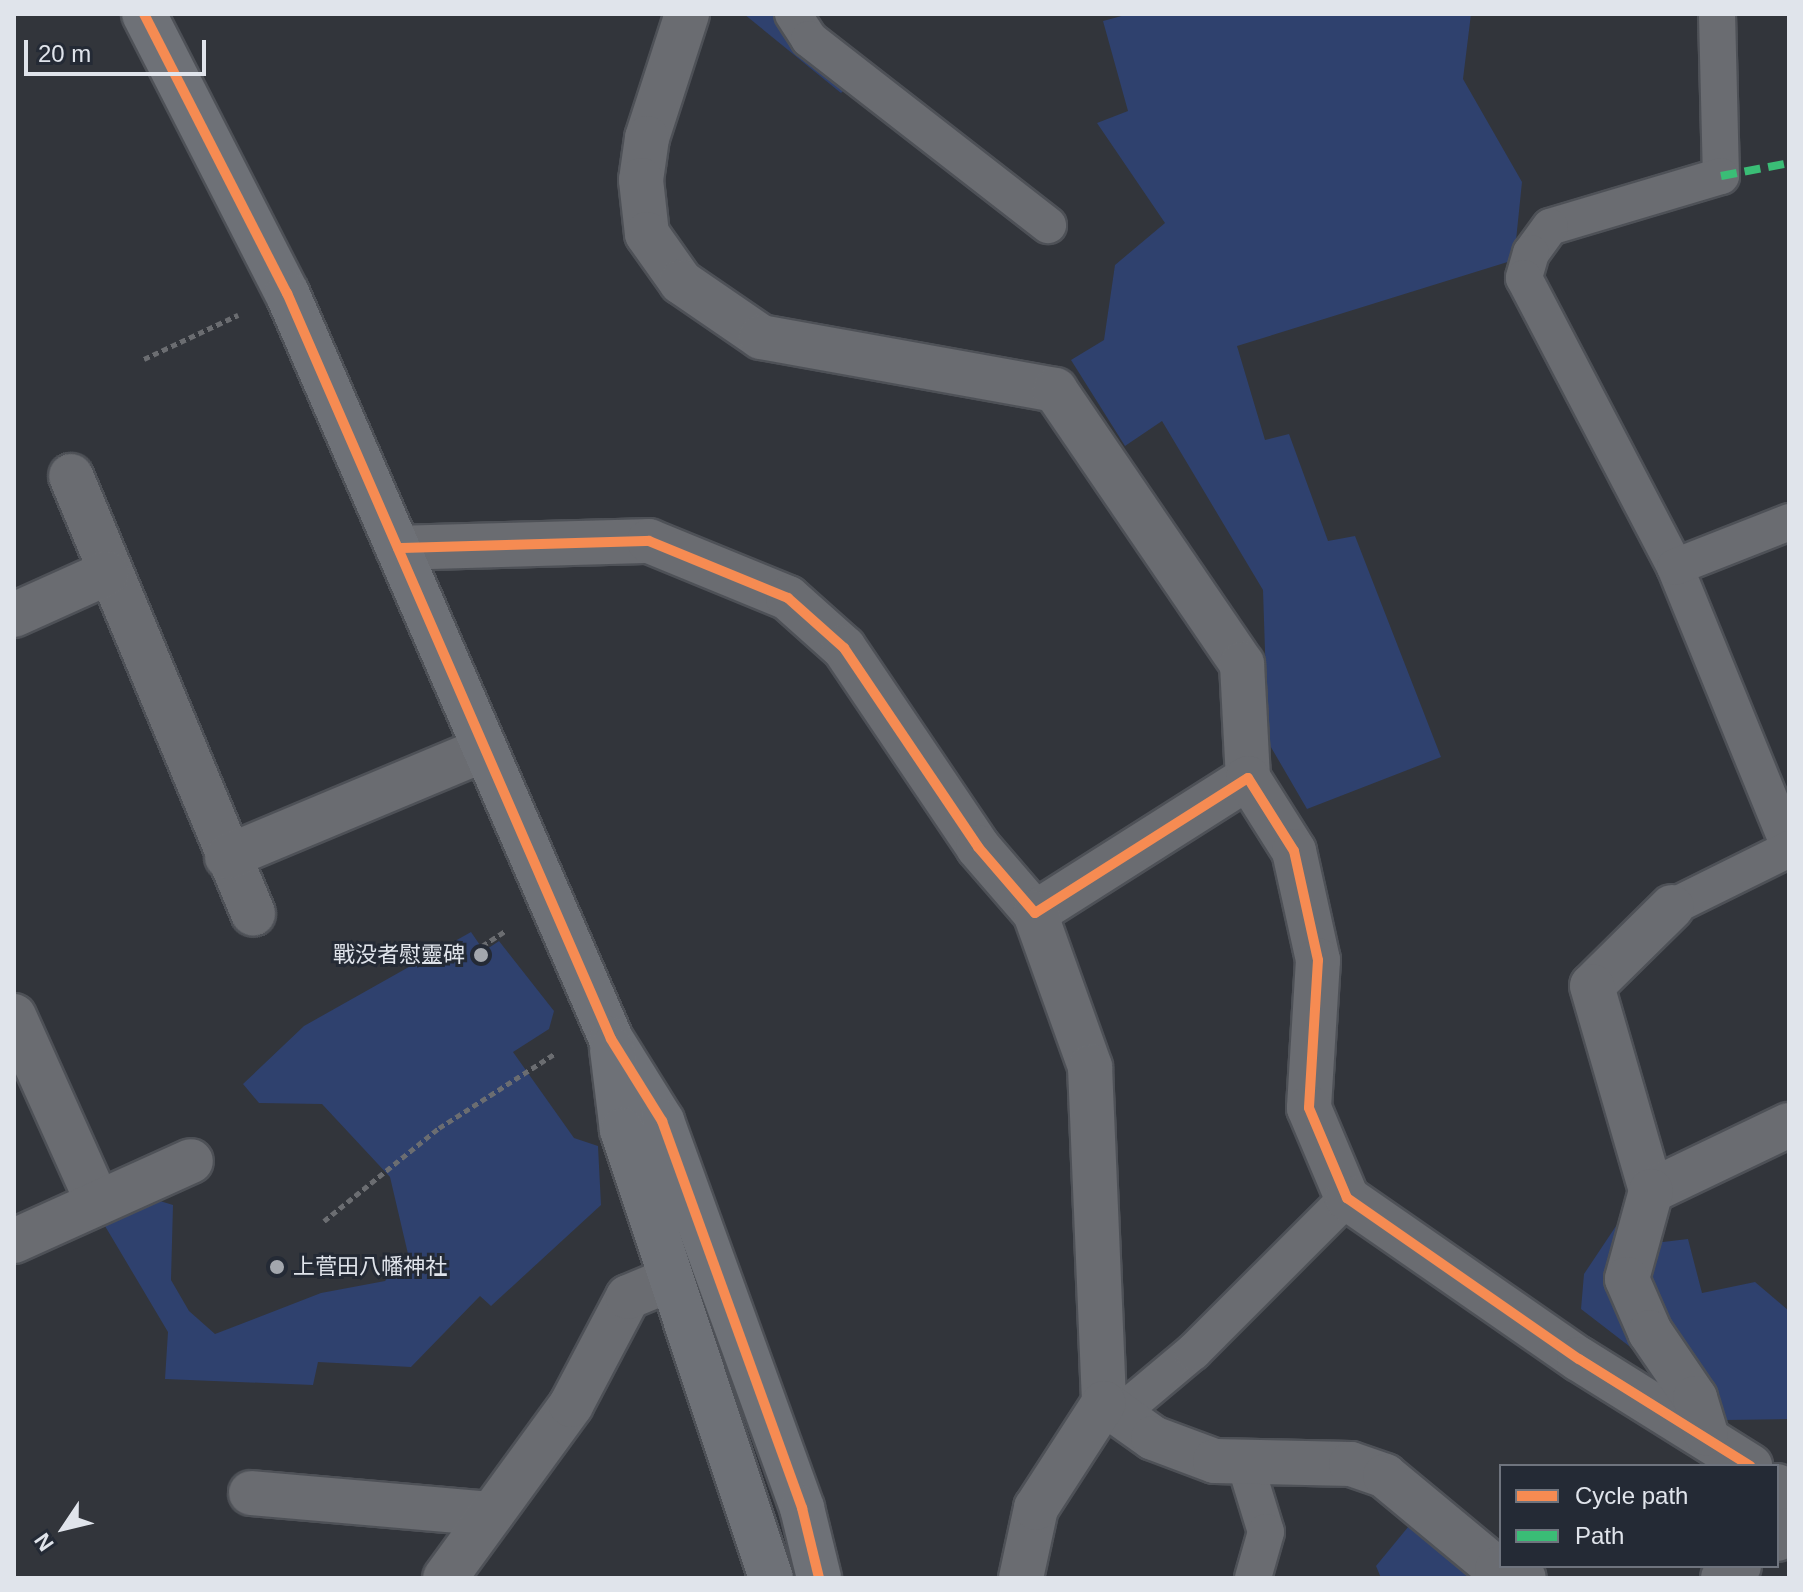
<!DOCTYPE html>
<meta charset="utf-8">
<style>
body{margin:0}
#map{position:relative;width:1803px;height:1592px;overflow:hidden;background:#32353b;font-family:Arial,"Noto Sans JP",sans-serif}
div>[style]{position:absolute}
.green>*{inset:0;background:#2f416e}
.path>*{height:5px;margin-top:-2.5px;transform-origin:0;background:repeating-linear-gradient(90deg,#6b6d71 0 6px,transparent 0 10px)}
.roads{filter:drop-shadow(2px 0 #4e5157) drop-shadow(-2px 0 #4e5157) drop-shadow(0 2px #4e5157) drop-shadow(0 -2px #4e5157)}
.lane>*{height:36px;margin:-18px;padding:0 18px;transform-origin:18px;border-radius:18px;background:#6a6c71}
.street>*{height:44px;margin:-22px;padding:0 22px;transform-origin:22px;border-radius:22px;background:#6a6c71}
.secondary>*{height:44px;margin:-22px;padding:0 22px;transform-origin:22px;border-radius:22px;background:#6e7177}
.quiet>*{height:8px;margin-top:-4px;transform-origin:0;background:repeating-linear-gradient(90deg,#3abd76 0 16px,transparent 0 24px)}
.cycleway>*{height:10px;margin:-5px;padding:0 5px;transform-origin:5px;border-radius:5px;background:#f68b52}
.dots>*{width:22px;height:22px;translate:-50% -50%;box-sizing:border-box;border:4px solid #242a35;border-radius:50%}
span{translate:-50% -50%;white-space:nowrap;text-align:center;line-height:1.15;-webkit-text-stroke:6px #242a35;paint-order:stroke}
.poi-label{font-size:22px;color:#e0e4eb}
.right{translate:-100% -50%;text-align:right}
.left{translate:0 -50%;text-align:left}
.frame{position:absolute;inset:0;border:16px solid #e0e4eb;pointer-events:none}
.legend{position:absolute;left:1499px;top:1464px;width:280px;height:104px;box-sizing:border-box;background:#242a35;border:2px solid #6f747e;margin:0;padding:10px 14px;list-style:none;font-size:24px;color:#e0e4eb}
.legend li{display:flex;align-items:center;gap:16px;height:40px}
.legend b{width:40px;border:2px solid #6f747e}
.north{position:absolute;left:24px;top:1488px;width:80px;height:80px;-webkit-text-stroke:6px #242a35;paint-order:stroke;rotate:235deg;font-size:22px;font-weight:700;line-height:32px;text-align:center;color:#e0e4eb}
.north::after{content:'';display:block;margin:auto;width:28px;height:36px;background:#e0e4eb;clip-path:polygon(50% 0,100% 100%,50% 72%,0 100%)}
.scale{position:absolute;left:24px;top:40px;width:182px;height:36px;box-sizing:border-box;border:4px solid #e0e4eb;border-top:0;padding-left:10px;font-size:24px;line-height:28px;white-space:nowrap;color:#e0e4eb;-webkit-text-stroke:6px #242a35;paint-order:stroke}
</style>
<div id="map">
<div class="green">
<div style="clip-path:polygon(744px 14px,781px 14px,850px 84px,841px 93px)"></div>
<div style="clip-path:polygon(1129px 14px,1471px 14px,1463px 79px,1522px 182px,1514px 260px,1237px 346px,1265px 440px,1289px 434px,1328px 541px,1355px 536px,1441px 757px,1307px 809px,1268px 742px,1263px 590px,1162px 421px,1125px 446px,1071px 360px,1104px 340px,1115px 265px,1165px 223px,1097px 123px,1128px 111px,1103px 21px)"></div>
<div style="clip-path:polygon(471px 932px,484px 951px,499px 941px,554px 1011px,549px 1029px,513px 1052px,574px 1138px,598px 1146px,601px 1205px,491px 1306px,480px 1296px,411px 1367px,318px 1362px,313px 1385px,165px 1379px,168px 1332px,105px 1226px,160px 1201px,173px 1205px,171px 1280px,189px 1311px,215px 1334px,321px 1293px,385px 1281px,408px 1254px,390px 1177px,322px 1104px,259px 1103px,243px 1084px,304px 1026px)"></div>
<div style="clip-path:polygon(1624px 1214px,1663px 1242px,1688px 1239px,1702px 1293px,1755px 1282px,1789px 1311px,1789px 1419px,1725px 1420px,1581px 1309px,1584px 1274px)"></div>
<div style="clip-path:polygon(1413px 1521px,1478px 1578px,1381px 1578px,1376px 1566px)"></div>
</div>
<div class="path">
<div style="left:144px;top:359px;width:104px;rotate:-25.1deg"></div>
<div style="left:482px;top:946px;width:27px;rotate:-33deg"></div>
<div style="left:324px;top:1221px;width:148px;rotate:-39deg"></div>
<div style="left:439px;top:1128px;width:139px;rotate:-32.7deg"></div>
</div>
<div class="roads">
<div class="lane">
<div style="left:793px;top:14px;width:30px;rotate:57deg"></div>
<div style="left:809px;top:39px;width:303px;rotate:37.9deg"></div>
<div style="left:1717px;top:14px;width:162px;rotate:88.6deg"></div>
<div style="left:1721px;top:176px;width:178px;rotate:163.4deg"></div>
<div style="left:1550px;top:227px;width:32px;rotate:126deg"></div>
<div style="left:1531px;top:253px;width:26px;rotate:106deg"></div>
<div style="left:1524px;top:278px;width:326px;rotate:62.4deg"></div>
<div style="left:1675px;top:567px;width:302px;rotate:67.8deg"></div>
<div style="left:1675px;top:567px;width:123px;rotate:-21.5deg"></div>
<div style="left:1672px;top:907px;width:131px;rotate:-26.4deg"></div>
<div style="left:1119px;top:1414px;width:97px;rotate:-40deg"></div>
<div style="left:1193px;top:1352px;width:218px;rotate:-45deg"></div>
<div style="left:1244px;top:1460px;width:75px;rotate:73deg"></div>
<div style="left:1266px;top:1532px;width:48px;rotate:105.8deg"></div>
</div>
<div class="street">
<div style="left:687px;top:14px;width:130px;rotate:107.9deg"></div>
<div style="left:647px;top:138px;width:42px;rotate:98.1deg"></div>
<div style="left:641px;top:180px;width:54px;rotate:83.7deg"></div>
<div style="left:647px;top:234px;width:59px;rotate:54.7deg"></div>
<div style="left:681px;top:282px;width:97px;rotate:34.5deg"></div>
<div style="left:761px;top:337px;width:299px;rotate:10.2deg"></div>
<div style="left:1055px;top:390px;width:332px;rotate:55.7deg"></div>
<div style="left:1242px;top:664px;width:114px;rotate:87deg"></div>
<div style="left:71px;top:476px;width:474px;rotate:67.4deg"></div>
<div style="left:398px;top:548px;width:251px;rotate:-1.6deg"></div>
<div style="left:649px;top:541px;width:150px;rotate:22.3deg"></div>
<div style="left:788px;top:598px;width:75px;rotate:41.8deg"></div>
<div style="left:844px;top:648px;width:240px;rotate:56deg"></div>
<div style="left:978px;top:847px;width:87px;rotate:49.2deg"></div>
<div style="left:1035px;top:913px;width:252px;rotate:-32.4deg"></div>
<div style="left:1248px;top:778px;width:86px;rotate:57.8deg"></div>
<div style="left:1294px;top:851px;width:112px;rotate:77.6deg"></div>
<div style="left:1318px;top:960px;width:148px;rotate:93.5deg"></div>
<div style="left:1309px;top:1108px;width:98px;rotate:67.1deg"></div>
<div style="left:1347px;top:1198px;width:282px;rotate:34.8deg"></div>
<div style="left:1579px;top:1359px;width:202px;rotate:32deg"></div>
<div style="left:14px;top:615px;width:102px;rotate:-24.3deg"></div>
<div style="left:227px;top:857px;width:275px;rotate:-22.7deg"></div>
<div style="left:1672px;top:907px;width:112px;rotate:135.4deg"></div>
<div style="left:1592px;top:986px;width:213px;rotate:73.9deg"></div>
<div style="left:1651px;top:1191px;width:153px;rotate:-25.6deg"></div>
<div style="left:1035px;top:913px;width:164px;rotate:70.3deg"></div>
<div style="left:1090px;top:1067px;width:336px;rotate:87.6deg"></div>
<div style="left:1104px;top:1403px;width:60px;rotate:35.5deg"></div>
<div style="left:1153px;top:1438px;width:66px;rotate:20.4deg"></div>
<div style="left:1215px;top:1461px;width:136px;rotate:1.3deg"></div>
<div style="left:1351px;top:1464px;width:36px;rotate:19deg"></div>
<div style="left:1385px;top:1476px;width:146px;rotate:39.7deg"></div>
<div style="left:1497px;top:1569px;width:28px;rotate:18deg"></div>
<div style="left:14px;top:1016px;width:203px;rotate:65.8deg"></div>
<div style="left:1651px;top:1191px;width:91px;rotate:105.3deg"></div>
<div style="left:1627px;top:1279px;width:58px;rotate:66.5deg"></div>
<div style="left:1650px;top:1332px;width:80px;rotate:55.7deg"></div>
<div style="left:1695px;top:1398px;width:37px;rotate:73deg"></div>
<div style="left:14px;top:1241px;width:194px;rotate:-24.3deg"></div>
<div style="left:1777px;top:1486px;width:15px;rotate:37deg"></div>
<div style="left:251px;top:1493px;width:241px;rotate:5deg"></div>
<div style="left:1777px;top:1539px;width:15px;rotate:-37deg"></div>
<div style="left:445px;top:1578px;width:214px;rotate:-53.9deg"></div>
<div style="left:571px;top:1405px;width:122px;rotate:-62.2deg"></div>
<div style="left:628px;top:1297px;width:44px;rotate:-22.5deg"></div>
<div style="left:1021px;top:1578px;width:72px;rotate:-77.9deg"></div>
<div style="left:1036px;top:1508px;width:125px;rotate:-57.1deg"></div>
<div style="left:1723px;top:1578px;width:20px;rotate:-37deg"></div>
</div>
<div class="secondary">
<div style="left:144px;top:14px;width:314px;rotate:62.9deg"></div>
<div style="left:287px;top:293px;width:813px;rotate:66.52deg"></div>
<div style="left:611px;top:1039px;width:97px;rotate:58.1deg"></div>
<div style="left:662px;top:1121px;width:412px;rotate:70.1deg"></div>
<div style="left:802px;top:1508px;width:72px;rotate:76.3deg"></div>
<div style="left:612px;top:1049px;width:82px;rotate:83deg"></div>
<div style="left:622px;top:1130px;width:472px;rotate:71.6deg"></div>
</div>
</div>
<div class="quiet">
<div style="left:1721px;top:176px;width:69px;rotate:-10.8deg"></div>
</div>
<div class="cycleway">
<div style="left:144px;top:14px;width:314px;rotate:62.9deg"></div>
<div style="left:287px;top:293px;width:813px;rotate:66.52deg"></div>
<div style="left:611px;top:1039px;width:97px;rotate:58.1deg"></div>
<div style="left:662px;top:1121px;width:412px;rotate:70.1deg"></div>
<div style="left:802px;top:1508px;width:72px;rotate:76.3deg"></div>
<div style="left:398px;top:548px;width:251px;rotate:-1.6deg"></div>
<div style="left:649px;top:541px;width:150px;rotate:22.3deg"></div>
<div style="left:788px;top:598px;width:75px;rotate:41.8deg"></div>
<div style="left:844px;top:648px;width:240px;rotate:56deg"></div>
<div style="left:978px;top:847px;width:87px;rotate:49.2deg"></div>
<div style="left:1035px;top:913px;width:252px;rotate:-32.4deg"></div>
<div style="left:1248px;top:778px;width:86px;rotate:57.8deg"></div>
<div style="left:1294px;top:851px;width:112px;rotate:77.6deg"></div>
<div style="left:1318px;top:960px;width:148px;rotate:93.5deg"></div>
<div style="left:1309px;top:1108px;width:98px;rotate:67.1deg"></div>
<div style="left:1347px;top:1198px;width:282px;rotate:34.8deg"></div>
<div style="left:1579px;top:1359px;width:202px;rotate:32deg"></div>
</div>
<div class="dots">
<div style="left:481px;top:955px;background:#a3a7ad"></div>
<div style="left:277px;top:1267px;background:#a3a7ad"></div>
</div>
<div class="poi-label">
<span class="right" style="left:465px;top:955px">戰没者慰靈碑</span>
<span class="left" style="left:293px;top:1267px">上菅田八幡神社</span>
</div>
<div class="frame"></div>
<ul class="legend">
<li><b style="height:10px;background:#f68b52"></b>Cycle path</li>
<li><b style="height:10px;background:#3abd76"></b>Path</li>
</ul>
<div class="north">N</div>
<div class="scale">20 m</div>
</div>
